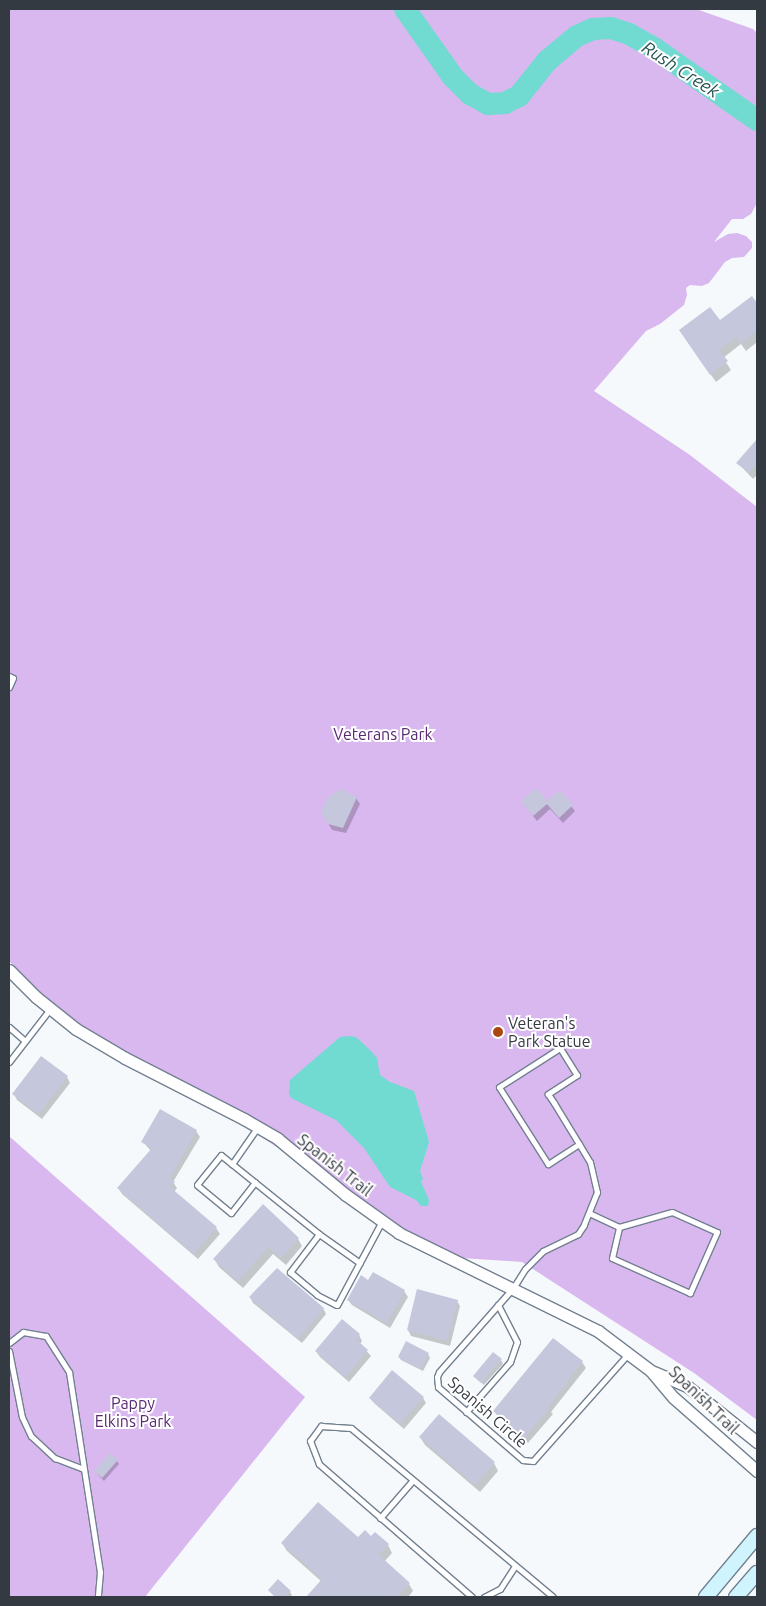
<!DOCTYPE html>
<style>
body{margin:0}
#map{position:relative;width:766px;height:1606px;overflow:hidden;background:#f6f9fc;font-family:Ubuntu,sans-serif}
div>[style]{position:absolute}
.green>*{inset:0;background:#d9b8ef}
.water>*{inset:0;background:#71dad1}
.shadow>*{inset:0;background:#0003}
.river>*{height:22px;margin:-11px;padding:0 11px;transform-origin:11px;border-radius:11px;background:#71dad1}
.building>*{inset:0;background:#c5c7dc}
.roads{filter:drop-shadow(1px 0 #728090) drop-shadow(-1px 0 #728090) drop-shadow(0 1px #728090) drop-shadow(0 -1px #728090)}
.service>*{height:5px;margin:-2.5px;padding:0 2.5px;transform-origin:2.5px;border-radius:2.5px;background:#fff}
.tertiary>*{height:11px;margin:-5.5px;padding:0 5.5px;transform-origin:5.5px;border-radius:5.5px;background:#fff}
.secondary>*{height:14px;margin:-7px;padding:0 7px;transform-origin:7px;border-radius:7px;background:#cff4fe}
.dots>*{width:14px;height:14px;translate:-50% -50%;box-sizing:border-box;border:2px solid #fff;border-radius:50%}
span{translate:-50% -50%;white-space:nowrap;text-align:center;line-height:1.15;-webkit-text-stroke:4px #fff;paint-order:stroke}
.park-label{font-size:16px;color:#582873}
.poi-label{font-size:16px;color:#343a41}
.left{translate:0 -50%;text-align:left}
.street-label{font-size:16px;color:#343a41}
.water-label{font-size:18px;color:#255350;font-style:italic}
.frame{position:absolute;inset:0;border:10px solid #343a41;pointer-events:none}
</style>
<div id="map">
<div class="green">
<div style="clip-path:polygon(9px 9px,696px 9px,753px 29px,757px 33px,757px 203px,751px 214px,743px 219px,732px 219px,714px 242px,728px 234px,737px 233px,746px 236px,752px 242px,752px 248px,744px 257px,732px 258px,725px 262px,709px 283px,702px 286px,690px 285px,686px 288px,687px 295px,684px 305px,660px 324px,646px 331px,594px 391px,690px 455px,757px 507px,757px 1420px,694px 1373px,522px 1262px,446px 1257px,198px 1096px,76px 1029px,9px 961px)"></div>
<div style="clip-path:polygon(9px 1136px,305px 1397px,145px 1597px,9px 1597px)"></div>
</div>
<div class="water">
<div style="clip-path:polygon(349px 1036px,356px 1037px,371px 1051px,377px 1058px,380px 1075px,390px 1082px,414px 1091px,429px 1142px,420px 1171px,423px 1179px,421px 1182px,429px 1200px,428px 1206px,421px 1206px,416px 1200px,390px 1187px,364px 1148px,336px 1120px,291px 1098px,289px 1093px,290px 1080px,340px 1037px)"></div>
</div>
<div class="shadow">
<div style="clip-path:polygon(751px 297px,757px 305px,757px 342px,746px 351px,741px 344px,723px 358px,731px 370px,716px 382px,685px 338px,719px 322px)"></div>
<div style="clip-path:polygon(757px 441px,757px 475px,753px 479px,738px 463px)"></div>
<div style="clip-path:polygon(560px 792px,575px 811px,563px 823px,550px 809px,537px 821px,522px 802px,547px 803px)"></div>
<div style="clip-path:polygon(356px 798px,360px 804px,346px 833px,332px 830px,322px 813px)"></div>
<div style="clip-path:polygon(67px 1077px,70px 1083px,42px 1119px,17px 1100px,14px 1094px)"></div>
<div style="clip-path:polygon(196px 1131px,200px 1137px,173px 1182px,177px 1188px,174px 1192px,216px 1228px,220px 1234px,198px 1259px,122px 1194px,119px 1189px,151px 1151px,143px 1142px)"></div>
<div style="clip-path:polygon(298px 1239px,302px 1246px,286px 1265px,273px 1254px,243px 1288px,219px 1267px,215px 1260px)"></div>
<div style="clip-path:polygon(373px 1273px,404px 1291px,408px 1297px,390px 1328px,352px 1305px,348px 1300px,369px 1281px)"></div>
<div style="clip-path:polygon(250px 1297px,323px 1308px,326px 1314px,302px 1343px,253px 1303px)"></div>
<div style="clip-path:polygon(457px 1301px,460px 1306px,450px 1346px,411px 1336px,408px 1330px)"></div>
<div style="clip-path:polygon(359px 1335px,362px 1341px,360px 1344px,371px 1356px,349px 1382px,320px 1357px,316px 1351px)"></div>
<div style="clip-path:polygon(554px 1340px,582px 1362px,586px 1368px,551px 1412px,553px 1414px,528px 1443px,498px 1417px,495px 1412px)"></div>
<div style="clip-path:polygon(428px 1354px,430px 1358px,423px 1371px,401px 1360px,399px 1357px)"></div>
<div style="clip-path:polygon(501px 1360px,503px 1364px,484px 1385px,477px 1379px,474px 1376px)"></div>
<div style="clip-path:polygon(370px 1398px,423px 1398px,426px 1403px,404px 1429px,374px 1403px)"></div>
<div style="clip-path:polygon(420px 1437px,494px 1463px,498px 1471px,480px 1492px,425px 1445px)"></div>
<div style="clip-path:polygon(117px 1461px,119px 1464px,104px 1481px,98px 1475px,96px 1471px)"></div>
<div style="clip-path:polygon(371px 1537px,388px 1545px,392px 1553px,384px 1562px,409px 1584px,413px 1591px,408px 1597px,312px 1597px,310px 1595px,322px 1582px,287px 1551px,282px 1543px)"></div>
<div style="clip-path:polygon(269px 1590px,290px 1592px,292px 1595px,290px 1597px,275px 1597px)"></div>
</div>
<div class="river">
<div style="left:405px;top:9px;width:83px;rotate:54.8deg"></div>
<div style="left:453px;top:77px;width:24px;rotate:45deg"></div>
<div style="left:470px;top:94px;width:21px;rotate:29deg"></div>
<div style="left:488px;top:104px;width:17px;rotate:-3deg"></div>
<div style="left:505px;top:103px;width:16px;rotate:-27deg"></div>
<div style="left:519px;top:96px;width:45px;rotate:-51.3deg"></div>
<div style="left:547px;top:61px;width:39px;rotate:-40deg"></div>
<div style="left:577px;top:36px;width:17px;rotate:-24deg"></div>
<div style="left:593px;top:29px;width:18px;rotate:-3deg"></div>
<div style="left:611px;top:28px;width:19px;rotate:18deg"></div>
<div style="left:629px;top:34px;width:29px;rotate:29deg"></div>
<div style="left:654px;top:48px;width:126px;rotate:35deg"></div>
</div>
<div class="building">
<div style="clip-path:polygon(752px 296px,757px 303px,757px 331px,741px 344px,736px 337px,719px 350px,728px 361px,710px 375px,679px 330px,710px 307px,720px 320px)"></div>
<div style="clip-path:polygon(757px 439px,757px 463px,749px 473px,736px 463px)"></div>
<div style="clip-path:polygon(536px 788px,547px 801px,560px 790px,573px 805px,559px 818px,547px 804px,533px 816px,521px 801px)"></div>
<div style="clip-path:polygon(341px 789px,357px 797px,343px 828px,328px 824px,321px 813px,328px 797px)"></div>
<div style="clip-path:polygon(41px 1056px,68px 1076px,39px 1114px,12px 1094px)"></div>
<div style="clip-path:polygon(160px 1109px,197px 1130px,170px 1178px,175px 1182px,170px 1187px,217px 1227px,194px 1254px,117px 1188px,152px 1148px,141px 1142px)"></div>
<div style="clip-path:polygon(263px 1204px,299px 1238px,281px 1258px,268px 1247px,238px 1281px,213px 1259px)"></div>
<div style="clip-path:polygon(277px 1268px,324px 1308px,298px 1339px,249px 1297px)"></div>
<div style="clip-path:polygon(373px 1272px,405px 1290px,387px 1323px,347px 1300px,361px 1275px,368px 1280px)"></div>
<div style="clip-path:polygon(417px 1289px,458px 1300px,447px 1341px,407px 1330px)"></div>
<div style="clip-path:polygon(342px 1319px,360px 1334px,357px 1340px,368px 1350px,345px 1377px,315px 1351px)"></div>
<div style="clip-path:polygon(553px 1338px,583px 1361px,549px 1406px,550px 1407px,524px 1438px,493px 1411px)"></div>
<div style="clip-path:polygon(406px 1341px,429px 1353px,420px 1369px,398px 1357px)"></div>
<div style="clip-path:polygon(493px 1352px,502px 1359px,481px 1383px,473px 1376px)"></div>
<div style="clip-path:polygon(392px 1370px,424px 1397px,400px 1424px,369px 1398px)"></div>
<div style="clip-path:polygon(439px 1414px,495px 1462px,475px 1485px,419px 1437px)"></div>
<div style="clip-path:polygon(110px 1453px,118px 1460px,102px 1478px,94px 1471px)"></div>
<div style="clip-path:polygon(318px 1502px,358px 1537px,365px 1530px,371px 1536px,375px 1532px,389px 1544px,379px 1555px,410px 1583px,397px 1597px,306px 1597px,322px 1579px,281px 1543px)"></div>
<div style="clip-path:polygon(278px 1579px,291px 1591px,284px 1597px,275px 1597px,268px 1590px)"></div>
</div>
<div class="roads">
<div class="service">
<div style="left:9px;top:676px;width:4px;rotate:27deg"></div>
<div style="left:13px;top:678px;width:10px;rotate:114deg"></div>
<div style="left:9px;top:1027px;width:21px;rotate:41deg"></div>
<div style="left:9px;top:1062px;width:67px;rotate:-52.3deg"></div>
<div style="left:257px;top:1128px;width:44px;rotate:124.8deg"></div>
<div style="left:232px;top:1164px;width:112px;rotate:38.8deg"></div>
<div style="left:319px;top:1234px;width:48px;rotate:127.3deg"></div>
<div style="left:290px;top:1272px;width:35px;rotate:40deg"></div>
<div style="left:317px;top:1295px;width:22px;rotate:27deg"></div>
<div style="left:337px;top:1305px;width:95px;rotate:-61.8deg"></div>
<div style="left:579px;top:1144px;width:37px;rotate:147deg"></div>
<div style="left:548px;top:1164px;width:91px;rotate:-122.5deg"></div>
<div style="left:499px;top:1087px;width:72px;rotate:-32.6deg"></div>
<div style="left:560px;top:1048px;width:32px;rotate:58deg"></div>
<div style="left:577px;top:1075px;width:35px;rotate:147deg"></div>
<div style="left:548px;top:1094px;width:11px;rotate:56deg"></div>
<div style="left:554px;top:1103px;width:48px;rotate:58.6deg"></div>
<div style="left:579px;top:1144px;width:21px;rotate:59deg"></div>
<div style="left:590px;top:1162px;width:31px;rotate:77deg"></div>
<div style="left:597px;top:1192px;width:35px;rotate:112deg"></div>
<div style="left:584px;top:1225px;width:11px;rotate:124deg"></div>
<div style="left:578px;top:1234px;width:39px;rotate:154deg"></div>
<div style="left:543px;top:1251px;width:25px;rotate:135deg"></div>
<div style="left:525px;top:1269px;width:22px;rotate:122deg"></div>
<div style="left:513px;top:1288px;width:112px;rotate:131.4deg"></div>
<div style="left:439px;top:1372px;width:5px;rotate:112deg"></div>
<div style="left:437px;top:1377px;width:10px;rotate:84deg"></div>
<div style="left:438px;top:1387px;width:112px;rotate:40.7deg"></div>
<div style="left:523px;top:1460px;width:10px;rotate:6deg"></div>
<div style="left:533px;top:1461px;width:143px;rotate:-48.4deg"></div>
<div style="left:232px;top:1164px;width:14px;rotate:-141deg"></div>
<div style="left:221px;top:1155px;width:38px;rotate:129deg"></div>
<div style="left:197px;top:1185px;width:44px;rotate:39.5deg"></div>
<div style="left:231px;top:1213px;width:39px;rotate:-52deg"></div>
<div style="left:589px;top:1213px;width:33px;rotate:25deg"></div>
<div style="left:619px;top:1227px;width:55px;rotate:-15.8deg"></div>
<div style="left:672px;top:1212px;width:49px;rotate:24deg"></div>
<div style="left:717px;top:1232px;width:67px;rotate:113.9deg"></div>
<div style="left:690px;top:1293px;width:85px;rotate:-155.8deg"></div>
<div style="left:612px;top:1258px;width:32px;rotate:-77deg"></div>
<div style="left:319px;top:1234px;width:50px;rotate:35.3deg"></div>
<div style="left:9px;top:1343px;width:18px;rotate:-38deg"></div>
<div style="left:23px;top:1332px;width:23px;rotate:10deg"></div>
<div style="left:46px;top:1336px;width:43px;rotate:57.4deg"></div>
<div style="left:69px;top:1372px;width:202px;rotate:81.2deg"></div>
<div style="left:100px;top:1572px;width:25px;rotate:95deg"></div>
<div style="left:9px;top:1351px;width:67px;rotate:78.9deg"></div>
<div style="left:22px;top:1417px;width:21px;rotate:65deg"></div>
<div style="left:31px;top:1436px;width:33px;rotate:43deg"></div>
<div style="left:55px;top:1458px;width:30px;rotate:21deg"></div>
<div style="left:466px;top:1412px;width:67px;rotate:-48.7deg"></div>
<div style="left:510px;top:1362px;width:21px;rotate:-71deg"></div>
<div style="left:517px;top:1342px;width:42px;rotate:-117.2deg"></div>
<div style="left:380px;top:1518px;width:50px;rotate:-49deg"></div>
<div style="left:472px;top:1597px;width:203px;rotate:-139deg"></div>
<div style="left:319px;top:1464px;width:25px;rotate:-111deg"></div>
<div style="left:310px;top:1441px;width:19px;rotate:-54deg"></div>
<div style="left:321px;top:1426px;width:30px;rotate:4deg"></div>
<div style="left:351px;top:1428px;width:263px;rotate:39.9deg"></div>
<div style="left:484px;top:1597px;width:18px;rotate:-27deg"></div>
<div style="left:500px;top:1589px;width:27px;rotate:-57deg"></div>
</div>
<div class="tertiary">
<div style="left:9px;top:970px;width:38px;rotate:45deg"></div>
<div style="left:36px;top:997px;width:51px;rotate:38.7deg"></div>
<div style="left:76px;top:1029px;width:57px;rotate:30.6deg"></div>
<div style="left:125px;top:1058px;width:134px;rotate:27.1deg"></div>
<div style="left:244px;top:1119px;width:39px;rotate:30deg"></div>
<div style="left:278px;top:1139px;width:88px;rotate:39.5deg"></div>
<div style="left:346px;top:1195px;width:65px;rotate:35.6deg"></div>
<div style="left:399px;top:1233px;width:222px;rotate:26.2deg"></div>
<div style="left:598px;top:1331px;width:66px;rotate:37deg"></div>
<div style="left:651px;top:1371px;width:35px;rotate:50deg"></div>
<div style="left:674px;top:1398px;width:111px;rotate:41.3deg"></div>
<div style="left:654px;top:1372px;width:36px;rotate:23deg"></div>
<div style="left:687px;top:1386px;width:90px;rotate:38.7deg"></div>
</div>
<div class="secondary">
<div style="left:706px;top:1597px;width:80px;rotate:-50.1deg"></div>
<div style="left:736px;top:1597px;width:32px;rotate:-49deg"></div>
</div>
</div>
<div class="dots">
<div style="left:498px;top:1032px;background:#ab4711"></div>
</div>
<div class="park-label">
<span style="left:383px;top:734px">Veterans Park</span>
<span style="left:133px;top:1412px">Pappy<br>Elkins Park</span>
</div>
<div class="poi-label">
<span class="left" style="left:508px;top:1032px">Veteran's<br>Park Statue</span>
</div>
<div class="street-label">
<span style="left:335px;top:1165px;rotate:38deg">Spanish Trail</span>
<span style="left:704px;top:1400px;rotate:44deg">Spanish Trail</span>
<span style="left:488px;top:1412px;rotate:41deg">Spanish Circle</span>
</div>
<div class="water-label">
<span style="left:681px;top:69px;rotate:33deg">Rush Creek</span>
</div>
<div class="frame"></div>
</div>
